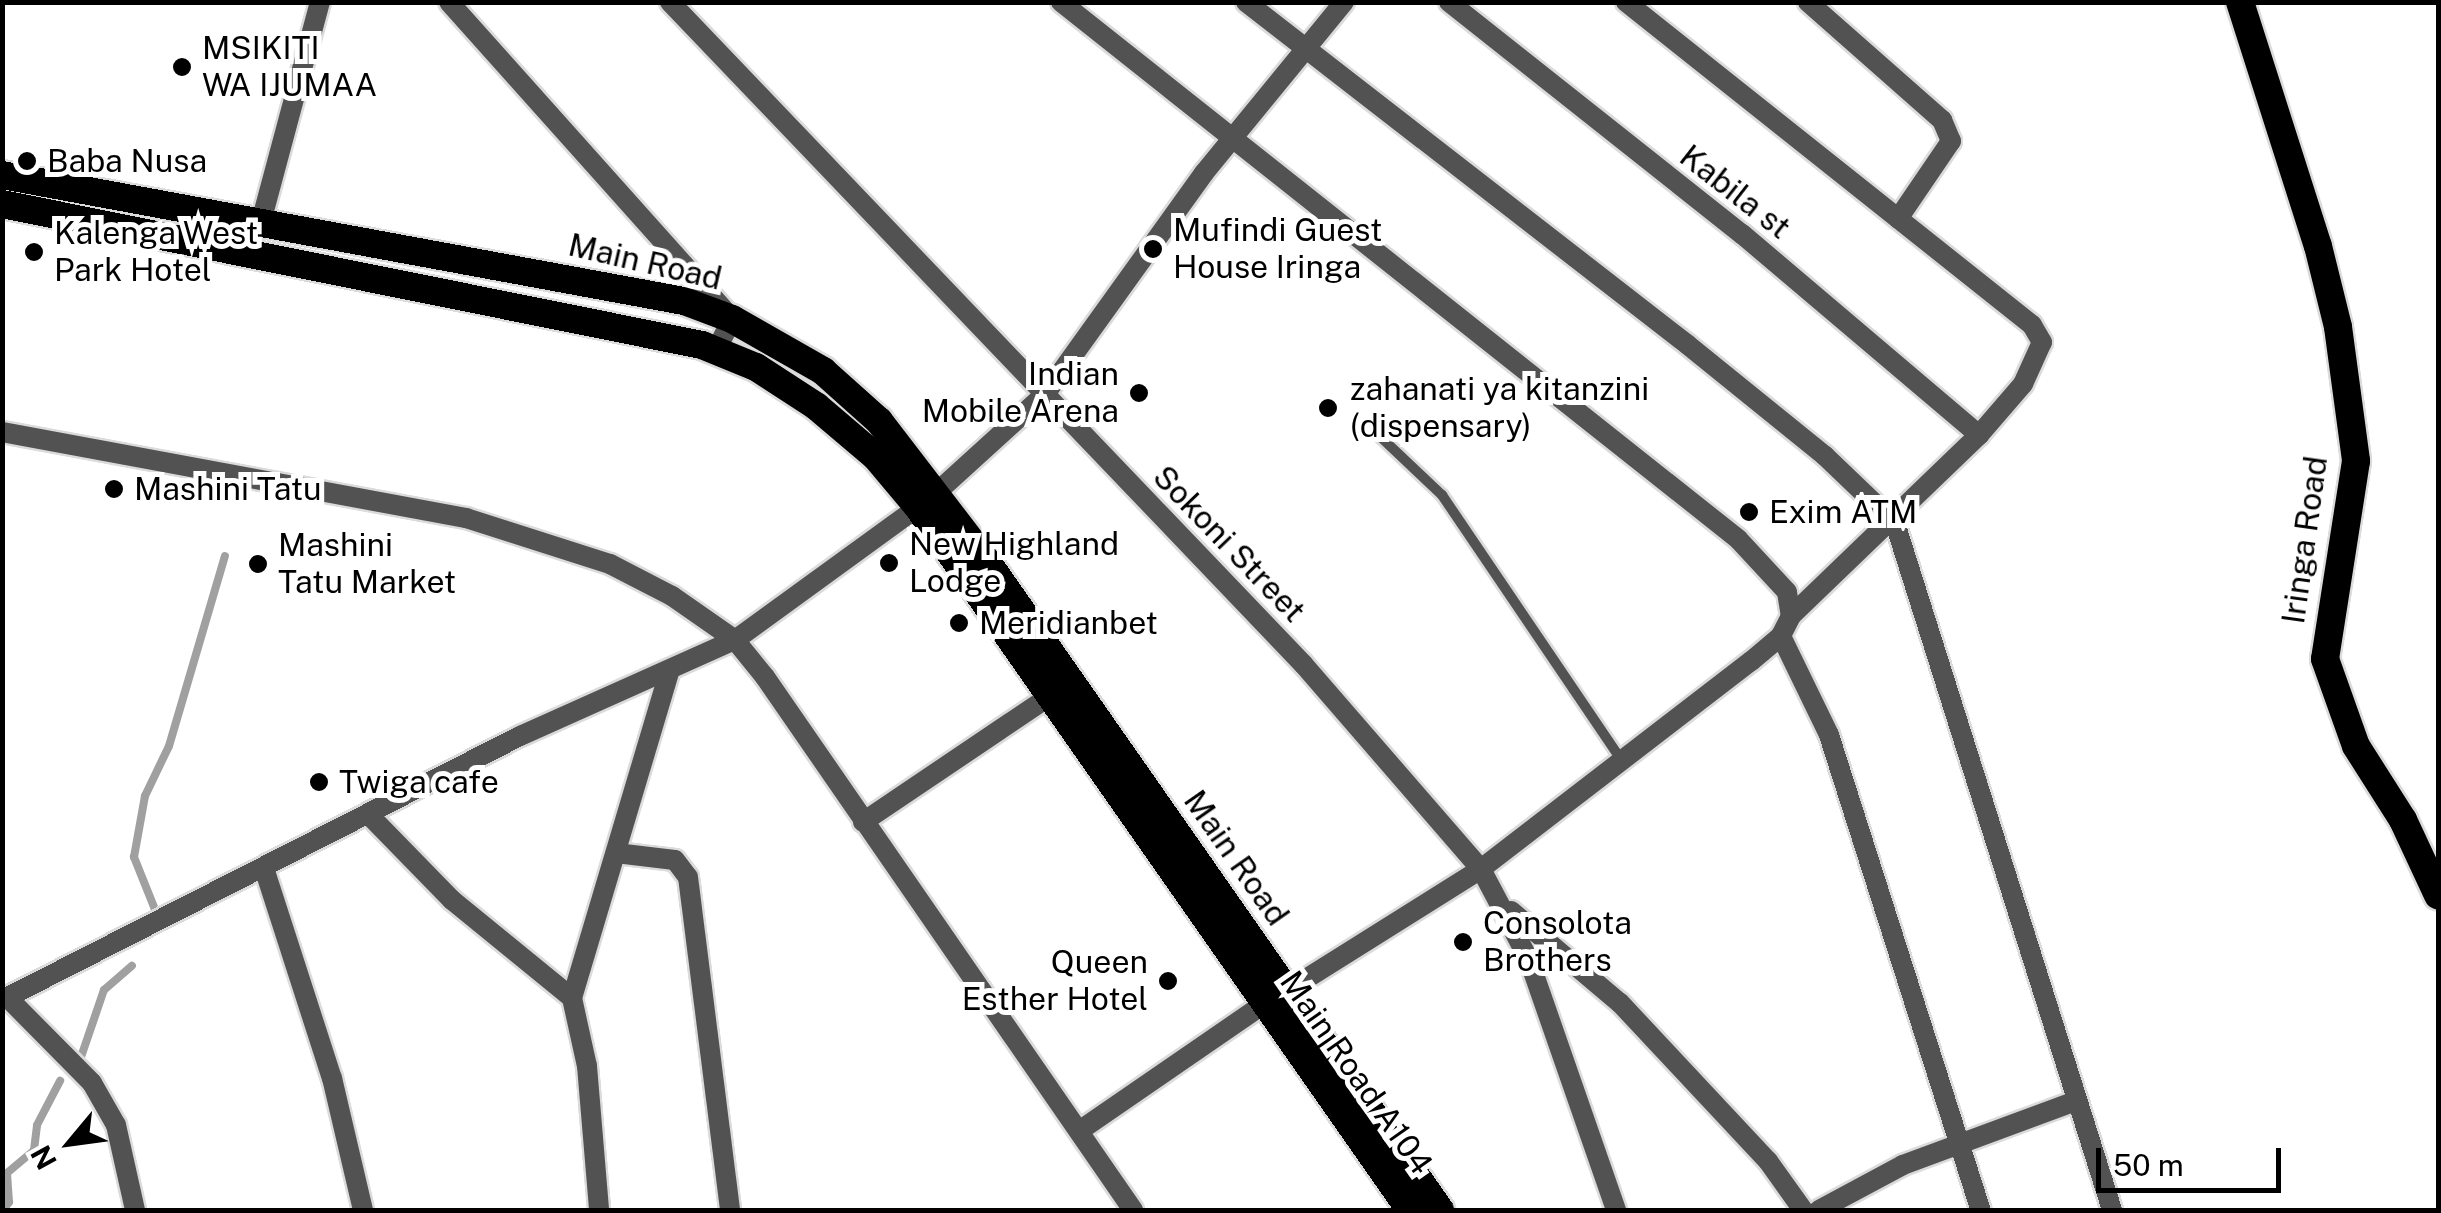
<!DOCTYPE html>
<style>
body{margin:0}
#map{position:relative;width:2441px;height:1213px;overflow:hidden;background:#fff;font-family:"Public Sans",sans-serif}
div>[style]{position:absolute}
.stream>*{height:8px;margin:-4px;padding:0 4px;transform-origin:4px;border-radius:4px;background:#a0a0a0}
.roads{filter:drop-shadow(2px 0 #dbdbdb) drop-shadow(-2px 0 #dbdbdb) drop-shadow(0 2px #dbdbdb) drop-shadow(0 -2px #dbdbdb)}
.service>*{height:10px;margin:-5px;padding:0 5px;transform-origin:5px;border-radius:5px;background:#525252}
.minor>*{height:20px;margin:-10px;padding:0 10px;transform-origin:10px;border-radius:10px;background:#525252}
.tertiary>*{height:20px;margin:-10px;padding:0 10px;transform-origin:10px;border-radius:10px;background:#525252}
.trunk>*{height:28px;margin:-14px;padding:0 14px;transform-origin:14px;border-radius:14px;background:#000}
.dots>*{width:28px;height:28px;translate:-50% -50%;box-sizing:border-box;border:5px solid #fff;border-radius:50%}
span{translate:-50% -50%;white-space:nowrap;text-align:center;line-height:1.15;-webkit-text-stroke:10px #fff;paint-order:stroke}
.poi-label{font-size:32px;color:#000}
.left{translate:0 -50%;text-align:left}
.right{translate:-100% -50%;text-align:right}
.street-label{font-size:32px;color:#000}
.frame{position:absolute;inset:0;border:5px solid #000;pointer-events:none}
.north{position:absolute;left:20px;top:1093px;width:100px;height:100px;-webkit-text-stroke:8px #fff;paint-order:stroke;rotate:241deg;font-size:28px;font-weight:700;line-height:40px;text-align:center;color:#000}
.north::after{content:'';display:block;margin:auto;width:35px;height:45px;background:#000;clip-path:polygon(50% 0,100% 100%,50% 72%,0 100%)}
.scale{position:absolute;left:2096px;top:1148px;width:185px;height:45px;box-sizing:border-box;border:5px solid #000;border-top:0;padding-left:12px;font-size:30px;line-height:35px;white-space:nowrap;color:#000;-webkit-text-stroke:8px #fff;paint-order:stroke}
</style>
<div id="map">
<div class="stream">
<div style="left:158px;top:917px;width:65px;rotate:-111.8deg"></div>
<div style="left:134px;top:857px;width:62px;rotate:-79.8deg"></div>
<div style="left:145px;top:796px;width:55px;rotate:-64.4deg"></div>
<div style="left:169px;top:746px;width:198px;rotate:-73.6deg"></div>
<div style="left:81px;top:1057px;width:71px;rotate:-71.1deg"></div>
<div style="left:104px;top:990px;width:37px;rotate:-41deg"></div>
<div style="left:3px;top:1210px;width:10px;rotate:-53deg"></div>
<div style="left:9px;top:1202px;width:29px;rotate:-94deg"></div>
<div style="left:7px;top:1173px;width:35px;rotate:-40deg"></div>
<div style="left:34px;top:1150px;width:25px;rotate:-83deg"></div>
<div style="left:37px;top:1125px;width:50px;rotate:-62.4deg"></div>
</div>
<div class="roads">
<div class="service">
<div style="left:1368px;top:425px;width:102px;rotate:43.4deg"></div>
<div style="left:1442px;top:495px;width:321px;rotate:55.9deg"></div>
</div>
<div class="minor">
<div style="left:449px;top:2px;width:425px;rotate:48.2deg"></div>
<div style="left:732px;top:319px;width:35px;rotate:117deg"></div>
<div style="left:670px;top:2px;width:917px;rotate:46.28deg"></div>
<div style="left:1304px;top:665px;width:270px;rotate:49.1deg"></div>
<div style="left:1481px;top:869px;width:103px;rotate:62.2deg"></div>
<div style="left:1529px;top:960px;width:265px;rotate:70.8deg"></div>
<div style="left:1061px;top:2px;width:864px;rotate:38.42deg"></div>
<div style="left:1738px;top:539px;width:72px;rotate:47.2deg"></div>
<div style="left:1787px;top:592px;width:24px;rotate:81deg"></div>
<div style="left:1791px;top:616px;width:22px;rotate:117deg"></div>
<div style="left:1781px;top:636px;width:39px;rotate:140deg"></div>
<div style="left:1751px;top:661px;width:341px;rotate:142.4deg"></div>
<div style="left:1481px;top:869px;width:228px;rotate:147.9deg"></div>
<div style="left:1246px;top:2px;width:559px;rotate:37.81deg"></div>
<div style="left:1688px;top:345px;width:176px;rotate:39deg"></div>
<div style="left:1825px;top:456px;width:97px;rotate:43.7deg"></div>
<div style="left:1895px;top:523px;width:720px;rotate:72.47deg"></div>
<div style="left:1449px;top:2px;width:374px;rotate:38.4deg"></div>
<div style="left:1742px;top:234px;width:311px;rotate:40.3deg"></div>
<div style="left:1626px;top:2px;width:519px;rotate:38.5deg"></div>
<div style="left:2032px;top:325px;width:20px;rotate:60deg"></div>
<div style="left:2042px;top:342px;width:46px;rotate:114.3deg"></div>
<div style="left:2023px;top:384px;width:67px;rotate:130.8deg"></div>
<div style="left:1979px;top:435px;width:261px;rotate:136.1deg"></div>
<div style="left:1808px;top:2px;width:179px;rotate:41.4deg"></div>
<div style="left:1942px;top:120px;width:23px;rotate:67deg"></div>
<div style="left:1951px;top:141px;width:94px;rotate:124.2deg"></div>
<div style="left:261px;top:222px;width:228px;rotate:-75deg"></div>
<div style="left:2px;top:432px;width:472px;rotate:10.5deg"></div>
<div style="left:466px;top:518px;width:151px;rotate:17.7deg"></div>
<div style="left:610px;top:564px;width:70px;rotate:27.3deg"></div>
<div style="left:672px;top:596px;width:77px;rotate:34.9deg"></div>
<div style="left:735px;top:640px;width:48px;rotate:51deg"></div>
<div style="left:765px;top:677px;width:648px;rotate:55.38deg"></div>
<div style="left:935px;top:494px;width:150px;rotate:-42.3deg"></div>
<div style="left:1046px;top:393px;width:271px;rotate:-54.3deg"></div>
<div style="left:1204px;top:173px;width:221px;rotate:-50.7deg"></div>
<div style="left:1781px;top:636px;width:110px;rotate:64.1deg"></div>
<div style="left:1829px;top:735px;width:499px;rotate:72.3deg"></div>
<div style="left:863px;top:822px;width:225px;rotate:-34deg"></div>
<div style="left:616px;top:853px;width:59px;rotate:6.8deg"></div>
<div style="left:675px;top:860px;width:21px;rotate:53deg"></div>
<div style="left:688px;top:877px;width:336px;rotate:82.8deg"></div>
<div style="left:264px;top:868px;width:221px;rotate:72.1deg"></div>
<div style="left:332px;top:1078px;width:136px;rotate:76.8deg"></div>
<div style="left:1511px;top:911px;width:143px;rotate:40.2deg"></div>
<div style="left:1620px;top:1003px;width:216px;rotate:46.9deg"></div>
<div style="left:1768px;top:1161px;width:60px;rotate:54.5deg"></div>
<div style="left:9px;top:999px;width:118px;rotate:45.3deg"></div>
<div style="left:92px;top:1083px;width:48px;rotate:60.3deg"></div>
<div style="left:116px;top:1125px;width:87px;rotate:77.4deg"></div>
<div style="left:1079px;top:1131px;width:226px;rotate:-34.5deg"></div>
<div style="left:1819px;top:1210px;width:95px;rotate:-28.2deg"></div>
<div style="left:1903px;top:1165px;width:184px;rotate:-20.3deg"></div>
</div>
<div class="tertiary">
<div style="left:368px;top:814px;width:120px;rotate:45.7deg"></div>
<div style="left:452px;top:900px;width:155px;rotate:39.2deg"></div>
<div style="left:572px;top:998px;width:70px;rotate:77.6deg"></div>
<div style="left:587px;top:1066px;width:144px;rotate:85.2deg"></div>
<div style="left:572px;top:998px;width:340px;rotate:-73.4deg"></div>
<div style="left:2px;top:1000px;width:581px;rotate:-27.01deg"></div>
<div style="left:520px;top:736px;width:235px;rotate:-24.1deg"></div>
<div style="left:735px;top:640px;width:226px;rotate:-36deg"></div>
</div>
<div class="trunk">
<div style="left:2240px;top:2px;width:256px;rotate:72.3deg"></div>
<div style="left:2318px;top:246px;width:83px;rotate:76.1deg"></div>
<div style="left:2338px;top:327px;width:135px;rotate:82.3deg"></div>
<div style="left:2356px;top:461px;width:200px;rotate:98.9deg"></div>
<div style="left:2325px;top:659px;width:92px;rotate:70.4deg"></div>
<div style="left:2356px;top:746px;width:88px;rotate:57.6deg"></div>
<div style="left:2403px;top:820px;width:83px;rotate:65deg"></div>
<div style="left:2px;top:175px;width:694px;rotate:10.47deg"></div>
<div style="left:684px;top:301px;width:51px;rotate:20.6deg"></div>
<div style="left:732px;top:319px;width:105px;rotate:29.7deg"></div>
<div style="left:823px;top:371px;width:75px;rotate:41.8deg"></div>
<div style="left:879px;top:421px;width:179px;rotate:52.5deg"></div>
<div style="left:988px;top:563px;width:789px;rotate:55.06deg"></div>
<div style="left:2px;top:204px;width:714px;rotate:11.39deg"></div>
<div style="left:702px;top:345px;width:58px;rotate:22.2deg"></div>
<div style="left:756px;top:367px;width:72px;rotate:33deg"></div>
<div style="left:816px;top:406px;width:79px;rotate:40.4deg"></div>
<div style="left:876px;top:457px;width:65px;rotate:50deg"></div>
<div style="left:918px;top:507px;width:858px;rotate:55.01deg"></div>
</div>
</div>
<div class="dots">
<div style="left:182px;top:67px;background:#000"></div>
<div style="left:27px;top:161px;background:#000"></div>
<div style="left:1153px;top:249px;background:#000"></div>
<div style="left:34px;top:252px;background:#000"></div>
<div style="left:1139px;top:393px;background:#000"></div>
<div style="left:1328px;top:408px;background:#000"></div>
<div style="left:114px;top:489px;background:#000"></div>
<div style="left:1749px;top:512px;background:#000"></div>
<div style="left:889px;top:563px;background:#000"></div>
<div style="left:258px;top:564px;background:#000"></div>
<div style="left:959px;top:623px;background:#000"></div>
<div style="left:319px;top:782px;background:#000"></div>
<div style="left:1463px;top:942px;background:#000"></div>
<div style="left:1168px;top:981px;background:#000"></div>
</div>
<div class="poi-label">
<span class="left" style="left:202px;top:67px">MSIKITI<br>WA IJUMAA</span>
<span class="left" style="left:47px;top:161px">Baba Nusa</span>
<span class="left" style="left:1173px;top:249px">Mufindi Guest<br>House Iringa</span>
<span class="left" style="left:54px;top:252px">Kalenga West<br>Park Hotel</span>
<span class="right" style="left:1119px;top:393px">Indian<br>Mobile Arena</span>
<span class="left" style="left:1350px;top:408px">zahanati ya kitanzini<br>(dispensary)</span>
<span class="left" style="left:134px;top:489px">Mashini Tatu</span>
<span class="left" style="left:1769px;top:512px">Exim ATM</span>
<span class="left" style="left:909px;top:563px">New Highland<br>Lodge</span>
<span class="left" style="left:278px;top:564px">Mashini<br>Tatu Market</span>
<span class="left" style="left:979px;top:623px">Meridianbet</span>
<span class="left" style="left:339px;top:782px">Twiga cafe</span>
<span class="left" style="left:1483px;top:942px">Consolota<br>Brothers</span>
<span class="right" style="left:1148px;top:981px">Queen<br>Esther Hotel</span>
</div>
<div class="street-label">
<span style="left:1735px;top:192px;rotate:38deg">Kabila st</span>
<span style="left:645px;top:262px;rotate:13deg">Main Road</span>
<span style="left:2305px;top:540px;rotate:-82deg">Iringa Road</span>
<span style="left:1229px;top:544px;rotate:46deg">Sokoni Street</span>
<span style="left:1236px;top:858px;rotate:55deg">Main Road</span>
<span style="left:1356px;top:1073px;rotate:55deg">Main Road A104</span>
</div>
<div class="frame"></div>
<div class="north">N</div>
<div class="scale">50 m</div>
</div>
